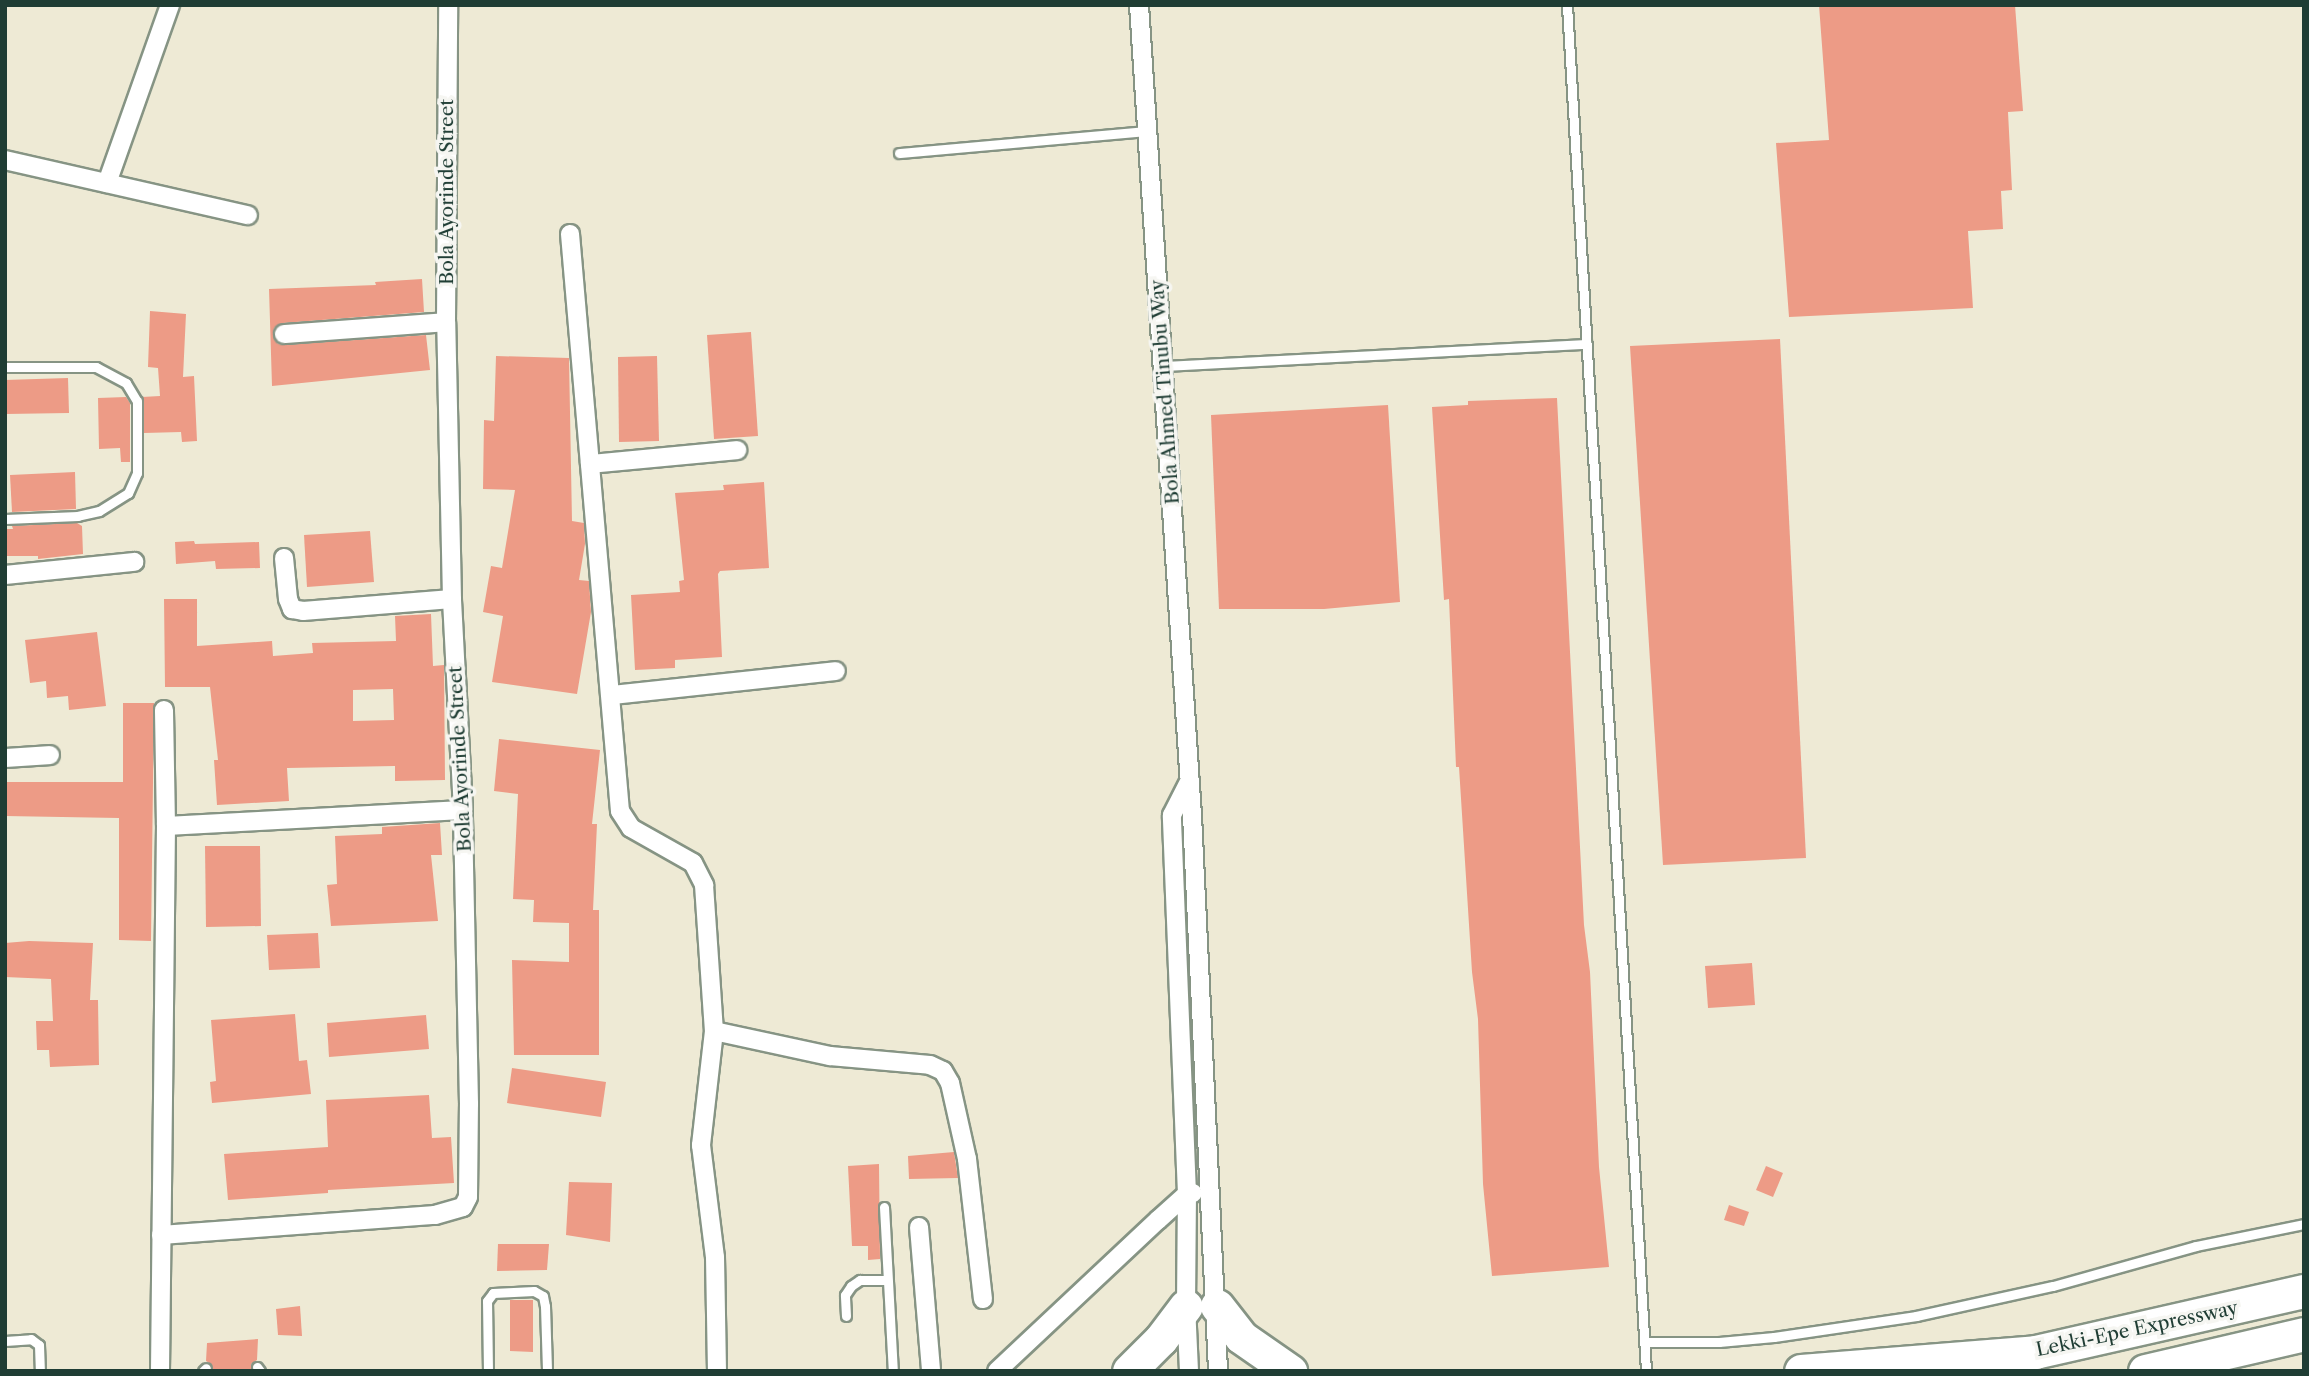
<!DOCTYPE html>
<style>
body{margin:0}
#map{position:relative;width:2309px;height:1376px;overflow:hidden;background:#eeead5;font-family:"Libre Caslon Text",serif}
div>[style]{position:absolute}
.building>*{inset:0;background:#ed9b86}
.roads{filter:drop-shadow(2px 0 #869484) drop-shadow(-2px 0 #869484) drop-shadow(0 2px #869484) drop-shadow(0 -2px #869484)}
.lane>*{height:9px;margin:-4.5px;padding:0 4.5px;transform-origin:4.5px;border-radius:4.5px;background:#fff}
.street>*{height:18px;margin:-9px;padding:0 9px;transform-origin:9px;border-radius:9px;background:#fff}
.highway>*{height:33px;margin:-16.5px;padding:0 16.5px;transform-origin:16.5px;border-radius:16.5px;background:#fff}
span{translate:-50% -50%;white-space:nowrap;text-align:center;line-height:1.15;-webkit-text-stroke:7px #f6f6f2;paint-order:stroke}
.street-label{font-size:19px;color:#1f3d34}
.frame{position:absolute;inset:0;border:7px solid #1f3d34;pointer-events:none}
</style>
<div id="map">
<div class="building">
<div style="clip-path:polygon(1819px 5px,2015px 5px,2023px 111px,2008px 112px,2012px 190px,2001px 191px,2003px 229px,1968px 231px,1973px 308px,1789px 317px,1776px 143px,1829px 140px)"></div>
<div style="clip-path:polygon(422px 279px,424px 312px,283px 323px,274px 328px,273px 336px,278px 344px,285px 345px,426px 335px,430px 370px,272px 386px,269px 289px,376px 285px,375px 282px)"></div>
<div style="clip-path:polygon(150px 311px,186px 314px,183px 377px,194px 376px,197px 441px,182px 442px,181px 432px,144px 433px,142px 397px,160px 396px,158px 368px,148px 367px)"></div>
<div style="clip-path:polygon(751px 332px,758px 436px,714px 439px,707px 335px)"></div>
<div style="clip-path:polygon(1780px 339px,1806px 858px,1663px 865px,1630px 346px)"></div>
<div style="clip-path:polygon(496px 356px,569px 358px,572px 521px,584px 523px,585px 544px,579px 580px,589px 581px,591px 612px,577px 694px,492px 682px,503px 616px,483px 612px,491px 566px,502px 568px,515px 490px,483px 489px,484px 420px,494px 421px)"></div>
<div style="clip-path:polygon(657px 356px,659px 441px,619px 442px,618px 357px)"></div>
<div style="clip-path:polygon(68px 378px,69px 413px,6px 414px,5px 380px)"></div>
<div style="clip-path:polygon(126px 397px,130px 403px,130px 462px,121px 462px,120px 448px,99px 449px,98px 398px)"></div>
<div style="clip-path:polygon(1557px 398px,1584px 925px,1590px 972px,1599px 1167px,1609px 1267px,1492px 1276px,1483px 1184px,1478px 1019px,1472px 972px,1459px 767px,1456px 767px,1449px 599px,1444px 600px,1432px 407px,1468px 405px,1468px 401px)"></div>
<div style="clip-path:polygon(1388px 405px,1400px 602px,1324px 609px,1219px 609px,1211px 415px)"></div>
<div style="clip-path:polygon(75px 472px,76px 509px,12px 512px,10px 475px)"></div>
<div style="clip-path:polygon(764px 482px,769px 568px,720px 571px,718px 574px,722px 657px,675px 660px,675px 668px,635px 670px,631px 595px,680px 592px,679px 581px,684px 580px,675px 493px,724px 490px,723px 485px)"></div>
<div style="clip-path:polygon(77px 523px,82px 526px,83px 554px,38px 559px,38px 556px,5px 556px,5px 529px,13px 529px,12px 526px)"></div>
<div style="clip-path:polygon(370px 531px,374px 582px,307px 587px,304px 535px)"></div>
<div style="clip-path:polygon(194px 541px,195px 544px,259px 542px,260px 568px,216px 569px,215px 561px,176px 564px,175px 542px)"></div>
<div style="clip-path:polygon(evenodd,164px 599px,197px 599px,197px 646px,272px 641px,273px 656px,313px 653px,312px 643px,396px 641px,395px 616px,431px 614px,433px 666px,444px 665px,445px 780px,395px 781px,395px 766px,287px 768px,289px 801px,217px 805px,214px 760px,218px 760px,210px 687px,165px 687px,164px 599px,393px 689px,394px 720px,353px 721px,353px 690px,393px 689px)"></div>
<div style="clip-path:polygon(97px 632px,106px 706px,69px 710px,68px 696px,47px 698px,46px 681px,30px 683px,25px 640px)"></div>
<div style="clip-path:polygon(123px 703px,154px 703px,151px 941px,119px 940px,119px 818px,5px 816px,5px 782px,123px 782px)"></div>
<div style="clip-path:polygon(499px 739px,600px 750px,592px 824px,597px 824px,593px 910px,599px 910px,599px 1055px,514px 1055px,512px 960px,569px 962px,569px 923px,533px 922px,534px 900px,513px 899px,518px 794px,494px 791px)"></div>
<div style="clip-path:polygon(440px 823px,442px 855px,431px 855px,438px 921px,331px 926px,327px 885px,337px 884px,335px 836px,382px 834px,382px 827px)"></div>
<div style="clip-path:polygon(205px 846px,260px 846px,261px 926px,206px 927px)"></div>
<div style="clip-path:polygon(318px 933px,320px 968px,269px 970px,267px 935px)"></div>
<div style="clip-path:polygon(29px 941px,93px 943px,90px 1000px,98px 1000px,99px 1065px,50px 1067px,49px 1050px,37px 1050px,36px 1021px,53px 1021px,51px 979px,5px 977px,5px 943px)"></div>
<div style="clip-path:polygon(1752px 963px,1755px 1005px,1708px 1008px,1705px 966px)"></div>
<div style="clip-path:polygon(295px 1014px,299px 1061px,307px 1060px,311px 1094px,212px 1103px,210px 1082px,216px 1081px,211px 1020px)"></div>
<div style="clip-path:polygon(426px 1015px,429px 1049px,329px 1057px,327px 1023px)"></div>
<div style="clip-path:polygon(512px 1068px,606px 1082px,601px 1117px,507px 1103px)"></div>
<div style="clip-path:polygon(429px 1095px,432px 1138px,451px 1137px,454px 1183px,328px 1190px,328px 1193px,228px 1200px,224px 1154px,328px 1147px,326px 1100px)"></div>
<div style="clip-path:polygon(954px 1152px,958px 1178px,909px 1179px,908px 1156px)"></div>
<div style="clip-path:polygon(879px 1164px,880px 1259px,868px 1260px,868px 1246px,852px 1246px,848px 1166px)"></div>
<div style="clip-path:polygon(1766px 1166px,1783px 1173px,1773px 1197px,1756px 1190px)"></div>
<div style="clip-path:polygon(569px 1182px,612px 1183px,610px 1242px,566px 1235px)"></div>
<div style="clip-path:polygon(1729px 1205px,1749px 1212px,1744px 1226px,1724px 1220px)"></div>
<div style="clip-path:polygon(498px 1244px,549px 1244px,547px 1270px,497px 1271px)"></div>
<div style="clip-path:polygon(510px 1300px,533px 1300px,533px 1352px,510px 1351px)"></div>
<div style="clip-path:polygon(300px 1306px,302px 1336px,278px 1335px,276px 1309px)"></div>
<div style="clip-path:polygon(258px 1339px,257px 1360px,251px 1364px,251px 1371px,212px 1371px,211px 1364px,206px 1361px,207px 1343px)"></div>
</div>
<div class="roads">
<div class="lane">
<div style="left:1567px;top:5px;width:1368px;rotate:86.69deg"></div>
<div style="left:899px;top:153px;width:247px;rotate:-5.1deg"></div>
<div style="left:1164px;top:366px;width:423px;rotate:-3deg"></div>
<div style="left:5px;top:367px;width:91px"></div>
<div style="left:96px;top:367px;width:34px;rotate:28deg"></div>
<div style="left:126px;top:383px;width:21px;rotate:59deg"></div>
<div style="left:137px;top:401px;width:72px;rotate:90deg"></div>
<div style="left:137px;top:473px;width:22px;rotate:114deg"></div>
<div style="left:128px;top:493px;width:34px;rotate:148deg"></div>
<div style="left:99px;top:511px;width:22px;rotate:167deg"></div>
<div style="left:78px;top:516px;width:73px;rotate:177.6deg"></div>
<div style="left:884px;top:1207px;width:164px;rotate:86.9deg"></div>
<div style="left:846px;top:1316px;width:21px;rotate:-93deg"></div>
<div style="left:845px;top:1295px;width:11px;rotate:-56deg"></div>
<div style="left:851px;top:1286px;width:11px;rotate:-34deg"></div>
<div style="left:860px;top:1280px;width:26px"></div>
<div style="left:5px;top:1341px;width:26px;rotate:-4deg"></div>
<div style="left:31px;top:1339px;width:10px;rotate:37deg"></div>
<div style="left:39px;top:1345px;width:26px;rotate:88deg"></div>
<div style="left:1644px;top:1342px;width:75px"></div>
<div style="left:1719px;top:1342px;width:55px;rotate:-5.2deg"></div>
<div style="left:1774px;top:1337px;width:144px;rotate:-8.4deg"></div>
<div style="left:1916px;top:1316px;width:140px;rotate:-12.4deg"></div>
<div style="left:2053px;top:1286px;width:148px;rotate:-15.6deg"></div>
<div style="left:2196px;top:1246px;width:110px;rotate:-11.5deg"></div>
<div style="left:257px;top:1367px;width:5px;rotate:53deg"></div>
<div style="left:203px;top:1371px;width:4px;rotate:-45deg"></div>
<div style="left:488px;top:1371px;width:70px;rotate:-90.8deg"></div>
<div style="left:487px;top:1301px;width:10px;rotate:-53deg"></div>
<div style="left:493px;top:1293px;width:41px;rotate:-2.8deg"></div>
<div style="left:534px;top:1291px;width:10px;rotate:29deg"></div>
<div style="left:543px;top:1296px;width:10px;rotate:79deg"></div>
<div style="left:545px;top:1306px;width:65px;rotate:88.2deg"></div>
</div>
<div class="street">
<div style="left:1139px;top:5px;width:812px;rotate:86.26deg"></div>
<div style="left:1192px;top:815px;width:557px;rotate:87.32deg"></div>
<div style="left:5px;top:160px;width:249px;rotate:12.8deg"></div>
<div style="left:107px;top:183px;width:189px;rotate:-70.5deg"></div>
<div style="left:570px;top:234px;width:579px;rotate:85.05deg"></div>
<div style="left:620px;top:811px;width:20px;rotate:57deg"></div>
<div style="left:631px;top:828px;width:71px;rotate:29.4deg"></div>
<div style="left:693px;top:863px;width:25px;rotate:63deg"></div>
<div style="left:704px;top:885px;width:146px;rotate:86.1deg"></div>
<div style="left:714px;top:1031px;width:115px;rotate:96.5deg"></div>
<div style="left:701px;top:1145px;width:113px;rotate:82.9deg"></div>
<div style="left:715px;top:1257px;width:114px;rotate:89deg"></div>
<div style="left:284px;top:334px;width:162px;rotate:-4.2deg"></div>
<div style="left:590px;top:464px;width:148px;rotate:-5.4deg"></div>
<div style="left:284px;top:558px;width:41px;rotate:84.4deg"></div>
<div style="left:288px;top:599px;width:11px;rotate:68deg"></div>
<div style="left:292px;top:609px;width:11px;rotate:10deg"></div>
<div style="left:303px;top:611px;width:149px;rotate:-4.6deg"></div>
<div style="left:5px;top:575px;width:130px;rotate:-5.8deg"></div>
<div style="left:612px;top:695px;width:225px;rotate:-6.1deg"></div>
<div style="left:5px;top:758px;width:45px;rotate:-3.8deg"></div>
<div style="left:166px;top:826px;width:297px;rotate:-3.1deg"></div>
<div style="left:714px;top:1031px;width:119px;rotate:12.2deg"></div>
<div style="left:830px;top:1056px;width:100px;rotate:5.1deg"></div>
<div style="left:930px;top:1065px;width:14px;rotate:25deg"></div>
<div style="left:943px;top:1071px;width:14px;rotate:60deg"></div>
<div style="left:950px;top:1083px;width:78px;rotate:77.4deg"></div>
<div style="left:967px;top:1159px;width:141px;rotate:83.5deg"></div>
<div style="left:919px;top:1227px;width:144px;rotate:85.2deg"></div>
<div style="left:161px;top:1235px;width:275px;rotate:-4.2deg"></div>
<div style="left:435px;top:1215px;width:29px;rotate:-16deg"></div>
<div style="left:463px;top:1207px;width:11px;rotate:-63deg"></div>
<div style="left:468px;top:1197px;width:93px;rotate:-89.4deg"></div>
<div style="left:469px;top:1104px;width:294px;rotate:-91.2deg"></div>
<div style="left:463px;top:810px;width:211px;rotate:-93deg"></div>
<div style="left:452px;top:599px;width:277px;rotate:-91.2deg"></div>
<div style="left:446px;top:322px;width:317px;rotate:-89.6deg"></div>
<div style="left:160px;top:1371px;width:545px;rotate:-89.37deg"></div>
<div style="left:166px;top:826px;width:116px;rotate:-91deg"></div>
<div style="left:997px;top:1371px;width:221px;rotate:-43.2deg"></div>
<div style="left:1158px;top:1220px;width:39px;rotate:-42deg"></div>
<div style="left:1187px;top:1194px;width:6px;rotate:-9deg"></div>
<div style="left:1189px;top:1371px;width:65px;rotate:-92.6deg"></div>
<div style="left:1186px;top:1306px;width:112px;rotate:-89.5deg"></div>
<div style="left:1187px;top:1194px;width:379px;rotate:-92.3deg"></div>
<div style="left:1172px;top:815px;width:39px;rotate:-63deg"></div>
</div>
<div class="highway">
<div style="left:1217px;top:1306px;width:39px;rotate:52deg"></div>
<div style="left:1241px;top:1337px;width:60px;rotate:34.8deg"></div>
<div style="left:1129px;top:1371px;width:45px;rotate:-45deg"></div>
<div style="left:1161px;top:1339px;width:41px;rotate:-52.9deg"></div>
<div style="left:1801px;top:1371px;width:235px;rotate:-4.6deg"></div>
<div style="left:2035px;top:1352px;width:276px;rotate:-12.8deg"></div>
<div style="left:2145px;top:1371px;width:163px;rotate:-13.1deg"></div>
</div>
</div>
<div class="street-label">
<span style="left:447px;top:192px;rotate:-90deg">Bola Ayorinde Street</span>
<span style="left:1165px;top:392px;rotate:-94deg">Bola Ahmed Tinubu Way</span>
<span style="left:460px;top:759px;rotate:-93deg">Bola Ayorinde Street</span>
<span style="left:2137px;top:1329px;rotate:-12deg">Lekki-Epe Expressway</span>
</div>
<div class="frame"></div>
</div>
